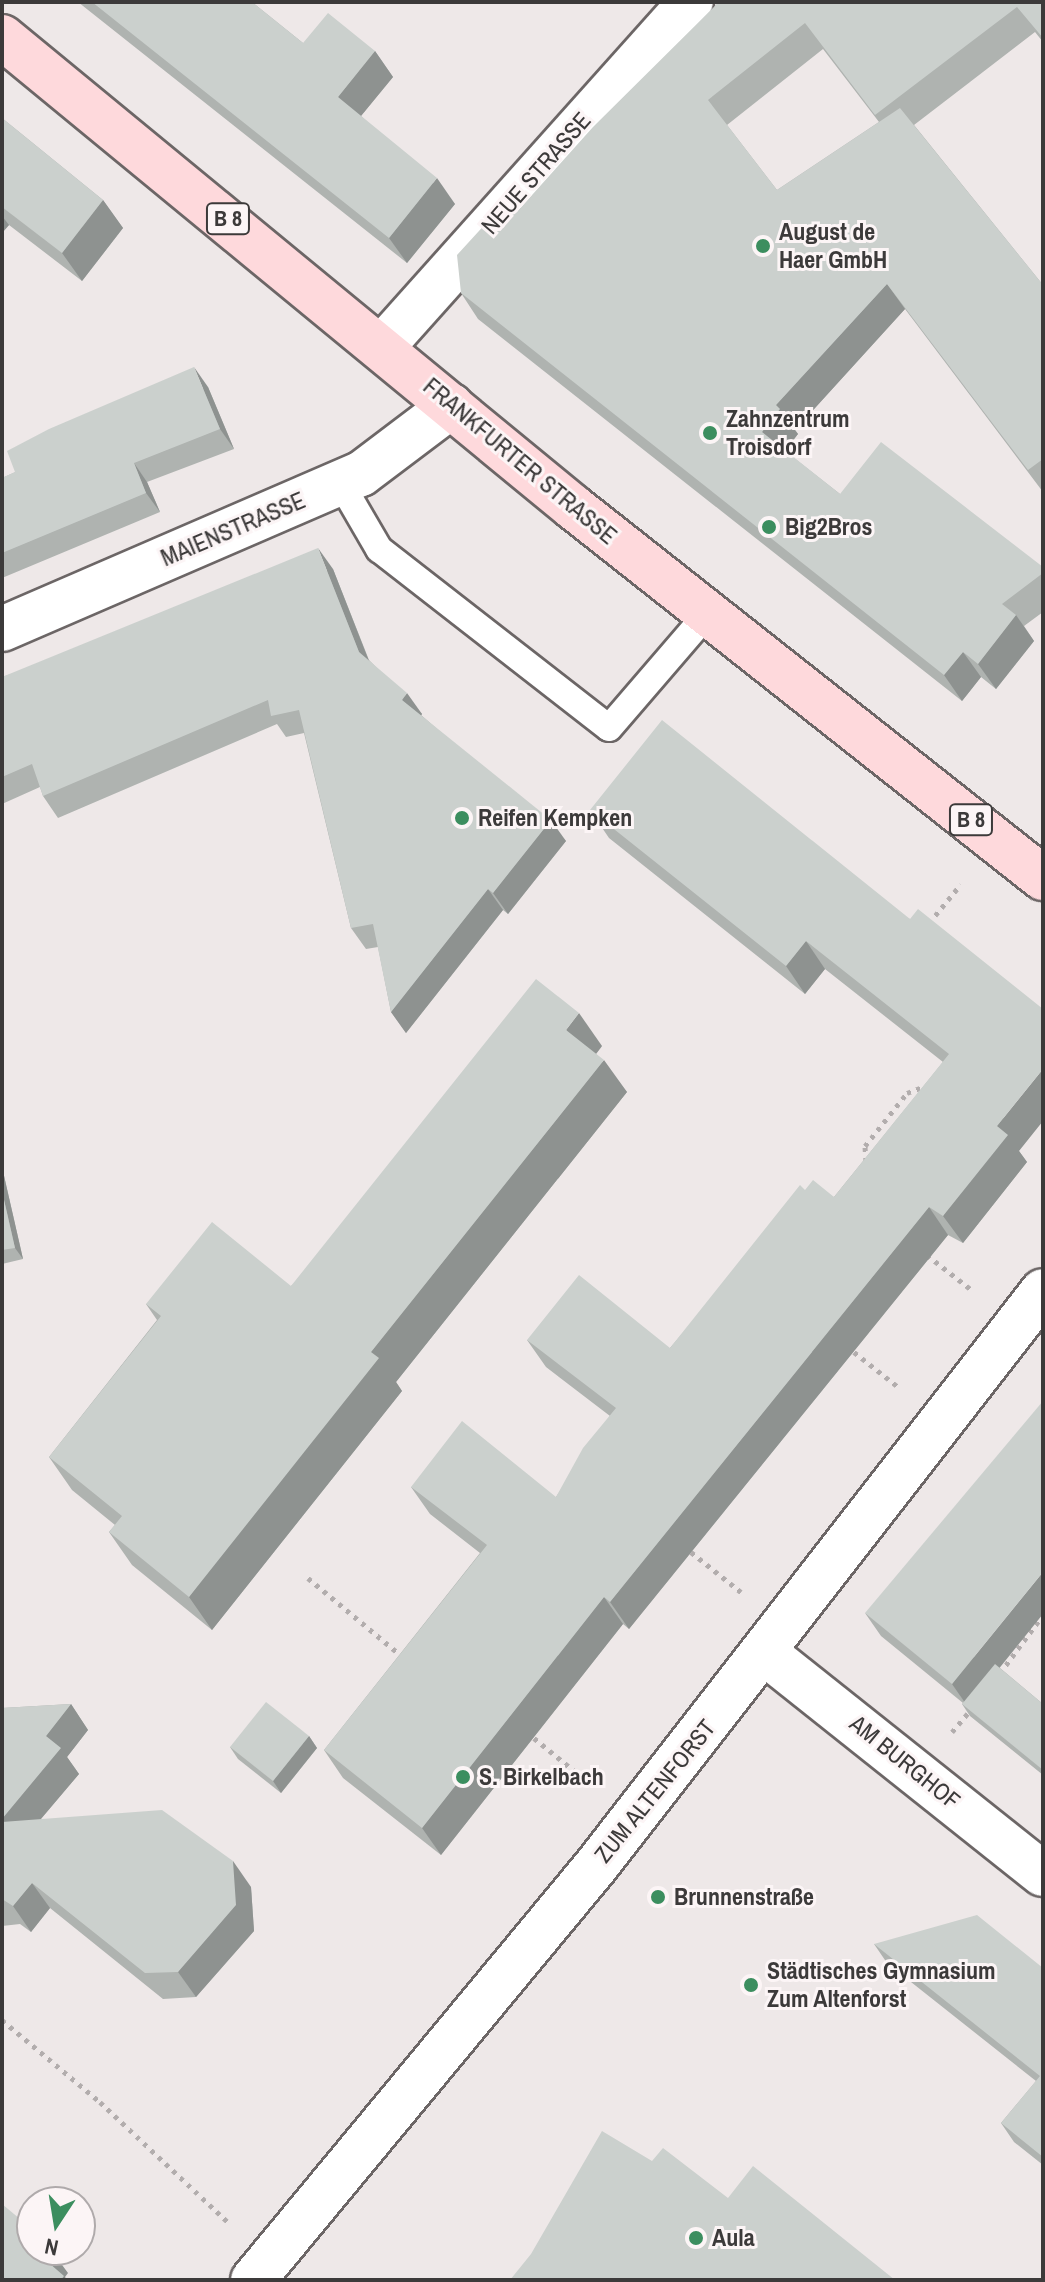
<!DOCTYPE html>
<meta charset="utf-8">
<style>
body{margin:0}
#map{position:relative;width:1045px;height:2282px;overflow:hidden;background:#eee8e8;font-family:"Archivo Narrow",sans-serif}
div>[style]{position:absolute}
.path>*{height:5px;margin-top:-2.5px;transform-origin:0;background:repeating-linear-gradient(90deg,#b2adad 0 4px,transparent 0 10px)}
.roads{filter:drop-shadow(2px 0 #6c6666) drop-shadow(-2px 0 #6c6666) drop-shadow(0 2px #6c6666) drop-shadow(0 -2px #6c6666)}
.lane>*{height:26px;margin:-13px;padding:0 13px;transform-origin:13px;border-radius:13px;background:#fff}
.street>*{height:44px;margin:-22px;padding:0 22px;transform-origin:22px;border-radius:22px;background:#fff}
.primary>*{height:44px;margin:-22px;padding:0 22px;transform-origin:22px;border-radius:22px;background:#fed9dc}
.wall>*{inset:0;background:#afb3b0}
.shaded-wall>*{inset:0;background:#8e9290}
.building>*{inset:0;background:#cbd0cd}
.dots>*{width:22px;height:22px;translate:-50% -50%;box-sizing:border-box;border:4px solid #fcf5f6;border-radius:50%}
span{translate:-50% -50%;white-space:nowrap;text-align:center;line-height:1.15;-webkit-text-stroke:6px #fcf5f6;paint-order:stroke}
.shield-label span{padding:2px 6px;background:#fcf5f6;border:2px solid;border-radius:6px;-webkit-text-stroke-width:0}
.shield-label{font-size:22px;color:#3c3a3a;font-weight:700}
.street-label{font-size:24px;color:#3c3a3a}
.poi-label{font-size:24px;color:#3c3a3a;font-weight:700}
.left{translate:0 -50%;text-align:left}
.frame{position:absolute;inset:0;border:4px solid #3c3a3a;pointer-events:none}
.north{position:absolute;left:16px;top:2186px;width:80px;height:80px;box-sizing:border-box;background:#fcf5f6;border:2px solid #afaaab;border-radius:50%;rotate:192deg;font-size:22px;font-weight:700;line-height:32px;text-align:center;color:#3c3a3a}
.north::after{content:'';display:block;margin:auto;width:28px;height:36px;background:#3c8e5f;clip-path:polygon(50% 0,100% 100%,50% 72%,0 100%)}
</style>
<div id="map">
<div class="path">
<div style="left:929px;top:923px;width:50px;rotate:-50.6deg"></div>
<div style="left:866px;top:1161px;width:15px;rotate:-94deg"></div>
<div style="left:865px;top:1146px;width:68px;rotate:-51.6deg"></div>
<div style="left:907px;top:1093px;width:17px;rotate:-21deg"></div>
<div style="left:927px;top:1255px;width:58px;rotate:38deg"></div>
<div style="left:854px;top:1352px;width:55px;rotate:38.3deg"></div>
<div style="left:691px;top:1552px;width:64px;rotate:38.7deg"></div>
<div style="left:308px;top:1578px;width:125px;rotate:39.8deg"></div>
<div style="left:1000px;top:1673px;width:67px;rotate:-53.5deg"></div>
<div style="left:952px;top:1732px;width:30px;rotate:-50deg"></div>
<div style="left:534px;top:1738px;width:71px;rotate:39.3deg"></div>
<div style="left:2px;top:2020px;width:128px;rotate:39.9deg"></div>
<div style="left:100px;top:2102px;width:175px;rotate:43.2deg"></div>
</div>
<div class="roads">
<div class="lane">
<div style="left:340px;top:482px;width:78px;rotate:59.8deg"></div>
<div style="left:379px;top:549px;width:291px;rotate:37.9deg"></div>
<div style="left:609px;top:728px;width:152px;rotate:-49.3deg"></div>
</div>
<div class="street">
<div style="left:383px;top:346px;width:462px;rotate:-48.2deg"></div>
<div style="left:2px;top:629px;width:391px;rotate:-23.4deg"></div>
<div style="left:361px;top:474px;width:113px;rotate:-37.1deg"></div>
<div style="left:765px;top:1653px;width:355px;rotate:38.5deg"></div>
<div style="left:253px;top:2280px;width:538px;rotate:-50.36deg"></div>
<div style="left:596px;top:1866px;width:728px;rotate:-52.14deg"></div>
</div>
<div class="primary">
<div style="left:2px;top:37px;width:740px;rotate:39.46deg"></div>
<div style="left:573px;top:507px;width:599px;rotate:38.29deg"></div>
</div>
</div>
<div class="wall">
<div style="clip-path:polygon(78px 2px,252px 2px,303px 43px,375px 51px,393px 77px,361px 116px,455px 204px,407px 263px)"></div>
<div style="clip-path:polygon(evenodd,719px 2px,1043px 2px,1043px 42px,1035px 32px,914px 125px,1043px 285px,1043px 492px,905px 309px,795px 430px,798px 434px,785px 451px,840px 494px,1043px 567px,1043px 612px,1024px 626px,1034px 641px,996px 689px,981px 677px,962px 701px,478px 319px,461px 293px,497px 227px,515px 214px,719px 2px,823px 49px,879px 122px,777px 190px,727px 125px,823px 49px)"></div>
<div style="clip-path:polygon(2px 118px,103px 200px,123px 228px,82px 281px,9px 225px,2px 233px)"></div>
<div style="clip-path:polygon(208px 387px,234px 449px,147px 482px,160px 512px,2px 578px,2px 478px)"></div>
<div style="clip-path:polygon(333px 569px,369px 660px,422px 714px,421px 715px,566px 841px,508px 914px,503px 910px,406px 1033px,391px 1012px,378px 947px,366px 949px,351px 928px,304px 733px,286px 737px,277px 724px,58px 818px,43px 796px,40px 787px,2px 804px,2px 677px)"></div>
<div style="clip-path:polygon(590px 810px,910px 919px,1019px 1151px,1027px 1162px,963px 1243px,948px 1235px,629px 1629px,623px 1624px,441px 1855px,343px 1778px,324px 1750px,480px 1553px,430px 1514px,411px 1487px,556px 1497px,610px 1416px,546px 1367px,527px 1340px,670px 1348px,805px 1190px,834px 1197px,943px 1062px,825px 969px,805px 994px,609px 838px)"></div>
<div style="clip-path:polygon(602px 1046px,596px 1054px,627px 1092px,396px 1382px,402px 1391px,212px 1630px,132px 1565px,109px 1532px,115px 1525px,72px 1490px,49px 1457px,157px 1320px,146px 1304px,291px 1286px)"></div>
<div style="clip-path:polygon(2px 1167px,23px 1259px,2px 1264px)"></div>
<div style="clip-path:polygon(865px 1613px,1000px 1668px,1043px 1704px,1043px 1775px,970px 1716px,962px 1704px,963px 1703px,881px 1636px)"></div>
<div style="clip-path:polygon(71px 1704px,88px 1730px,67px 1757px,79px 1774px,41px 1819px,251px 1887px,254px 1931px,196px 1997px,163px 1999px,50px 1908px,31px 1932px,20px 1924px,2px 1926px,2px 1708px)"></div>
<div style="clip-path:polygon(309px 1736px,317px 1748px,281px 1793px,238px 1759px,230px 1747px)"></div>
<div style="clip-path:polygon(874px 1944px,1043px 1968px,1043px 2165px,1014px 2142px,1001px 2123px,1036px 2081px,887px 1963px)"></div>
</div>
<div class="shaded-wall">
<div style="clip-path:polygon(375px 51px,393px 77px,356px 122px,338px 97px)"></div>
<div style="clip-path:polygon(437px 178px,455px 204px,407px 263px,389px 238px)"></div>
<div style="clip-path:polygon(103px 200px,123px 228px,82px 281px,62px 253px)"></div>
<div style="clip-path:polygon(2px 216px,9px 225px,2px 233px)"></div>
<div style="clip-path:polygon(887px 284px,905px 309px,795px 430px,798px 434px,780px 457px,762px 432px,776px 405px)"></div>
<div style="clip-path:polygon(194px 367px,208px 387px,234px 449px,220px 429px)"></div>
<div style="clip-path:polygon(134px 463px,147px 482px,160px 512px,146px 493px)"></div>
<div style="clip-path:polygon(318px 548px,333px 569px,374px 674px,359px 652px)"></div>
<div style="clip-path:polygon(1016px 615px,1034px 641px,996px 689px,978px 664px)"></div>
<div style="clip-path:polygon(963px 652px,981px 677px,962px 701px,944px 675px)"></div>
<div style="clip-path:polygon(407px 693px,422px 714px,417px 721px,402px 700px)"></div>
<div style="clip-path:polygon(551px 820px,566px 841px,508px 914px,493px 893px)"></div>
<div style="clip-path:polygon(488px 889px,503px 910px,406px 1033px,391px 1012px)"></div>
<div style="clip-path:polygon(806px 941px,825px 969px,805px 994px,786px 966px)"></div>
<div style="clip-path:polygon(579px 1013px,602px 1046px,589px 1063px,566px 1030px)"></div>
<div style="clip-path:polygon(604px 1060px,627px 1092px,396px 1382px,402px 1391px,212px 1630px,189px 1597px,371px 1352px)"></div>
<div style="clip-path:polygon(1043px 1069px,1043px 1121px,1019px 1151px,1027px 1162px,963px 1243px,943px 1216px,997px 1126px)"></div>
<div style="clip-path:polygon(2px 1167px,23px 1259px,15px 1248px,2px 1191px)"></div>
<div style="clip-path:polygon(929px 1207px,948px 1235px,629px 1629px,610px 1602px)"></div>
<div style="clip-path:polygon(1043px 1572px,1043px 1614px,968px 1707px,952px 1684px)"></div>
<div style="clip-path:polygon(604px 1597px,623px 1624px,441px 1855px,422px 1828px)"></div>
<div style="clip-path:polygon(71px 1704px,88px 1730px,67px 1757px,79px 1774px,17px 1847px,2px 1825px,2px 1819px,46px 1736px)"></div>
<div style="clip-path:polygon(309px 1736px,317px 1748px,281px 1793px,273px 1781px)"></div>
<div style="clip-path:polygon(233px 1861px,251px 1887px,254px 1931px,196px 1997px,178px 1972px)"></div>
<div style="clip-path:polygon(32px 1883px,50px 1908px,31px 1932px,13px 1906px)"></div>
<div style="clip-path:polygon(34px 2250px,51px 2250px,68px 2273px,65px 2277px,67px 2280px,54px 2280px)"></div>
</div>
<div class="building">
<div style="clip-path:polygon(92px 2px,252px 2px,303px 43px,328px 13px,375px 51px,338px 97px,437px 178px,389px 238px)"></div>
<div style="clip-path:polygon(719px 2px,1043px 2px,1043px 38px,1017px 7px,875px 115px,805px 23px,708px 100px,777px 190px,900px 108px,1043px 285px,1043px 459px,1028px 470px,887px 284px,776px 405px,780px 409px,762px 432px,840px 494px,881px 442px,1043px 567px,1043px 573px,1002px 604px,1016px 615px,978px 664px,963px 652px,944px 675px,461px 293px,457px 255px,489px 220px,497px 227px,512px 212px,515px 214px,593px 127px)"></div>
<div style="clip-path:polygon(2px 118px,103px 200px,62px 253px,2px 207px)"></div>
<div style="clip-path:polygon(194px 367px,220px 429px,134px 463px,146px 493px,2px 553px,2px 478px,15px 472px,7px 451px,49px 429px)"></div>
<div style="clip-path:polygon(318px 548px,359px 652px,407px 693px,402px 700px,551px 820px,493px 893px,488px 889px,391px 1012px,373px 924px,351px 928px,299px 710px,271px 716px,268px 700px,43px 796px,32px 764px,2px 777px,2px 677px)"></div>
<div style="clip-path:polygon(662px 720px,910px 919px,918px 909px,1043px 1009px,1043px 1069px,997px 1126px,1008px 1135px,943px 1216px,929px 1207px,610px 1602px,604px 1597px,422px 1828px,324px 1750px,487px 1545px,411px 1487px,462px 1421px,556px 1497px,583px 1448px,616px 1408px,527px 1340px,579px 1275px,670px 1348px,800px 1185px,805px 1190px,813px 1180px,834px 1197px,949px 1054px,806px 941px,786px 966px,590px 810px)"></div>
<div style="clip-path:polygon(536px 979px,579px 1013px,566px 1030px,604px 1060px,371px 1352px,379px 1358px,189px 1597px,109px 1532px,122px 1516px,49px 1457px,161px 1316px,146px 1304px,212px 1222px,291px 1286px)"></div>
<div style="clip-path:polygon(2px 1191px,15px 1248px,2px 1250px)"></div>
<div style="clip-path:polygon(1043px 1401px,1043px 1572px,952px 1684px,865px 1613px)"></div>
<div style="clip-path:polygon(995px 1664px,1043px 1704px,1043px 1770px,962px 1704px)"></div>
<div style="clip-path:polygon(266px 1702px,309px 1736px,273px 1781px,230px 1747px)"></div>
<div style="clip-path:polygon(71px 1704px,46px 1736px,61px 1748px,2px 1819px,2px 1708px)"></div>
<div style="clip-path:polygon(162px 1810px,233px 1861px,236px 1905px,178px 1972px,145px 1973px,32px 1883px,13px 1906px,2px 1899px,2px 1822px)"></div>
<div style="clip-path:polygon(977px 1915px,1043px 1968px,1043px 2157px,1001px 2123px,1040px 2076px,874px 1944px)"></div>
<div style="clip-path:polygon(602px 2131px,652px 2161px,663px 2148px,728px 2198px,753px 2166px,895px 2280px,510px 2280px,531px 2254px)"></div>
<div style="clip-path:polygon(2px 2204px,32px 2229px,32px 2250px,34px 2250px,64px 2276px,61px 2280px,2px 2280px)"></div>
</div>
<div class="dots">
<div style="left:763px;top:246px;background:#3c8e5f"></div>
<div style="left:710px;top:433px;background:#3c8e5f"></div>
<div style="left:769px;top:527px;background:#3c8e5f"></div>
<div style="left:462px;top:818px;background:#3c8e5f"></div>
<div style="left:463px;top:1777px;background:#3c8e5f"></div>
<div style="left:658px;top:1897px;background:#3c8e5f"></div>
<div style="left:751px;top:1985px;background:#3c8e5f"></div>
<div style="left:696px;top:2238px;background:#3c8e5f"></div>
</div>
<div class="shield-label">
<span style="left:228px;top:219px">B 8</span>
<span style="left:971px;top:820px">B 8</span>
</div>
<div class="street-label">
<span style="left:536px;top:173px;rotate:-49deg">NEUE STRASSE</span>
<span style="left:520px;top:461px;rotate:40deg">FRANKFURTER STRASSE</span>
<span style="left:233px;top:529px;rotate:-23deg">MAIENSTRASSE</span>
<span style="left:905px;top:1762px;rotate:39deg">AM BURGHOF</span>
<span style="left:655px;top:1791px;rotate:-51deg">ZUM ALTENFORST</span>
</div>
<div class="poi-label">
<span class="left" style="left:779px;top:246px">August de<br>Haer GmbH</span>
<span class="left" style="left:726px;top:433px">Zahnzentrum<br>Troisdorf</span>
<span class="left" style="left:785px;top:527px">Big2Bros</span>
<span class="left" style="left:478px;top:818px">Reifen Kempken</span>
<span class="left" style="left:479px;top:1777px">S. Birkelbach</span>
<span class="left" style="left:674px;top:1897px">Brunnenstraße</span>
<span class="left" style="left:767px;top:1985px">Städtisches Gymnasium<br>Zum Altenforst</span>
<span class="left" style="left:712px;top:2238px">Aula</span>
</div>
<div class="frame"></div>
<div class="north">N</div>
</div>
